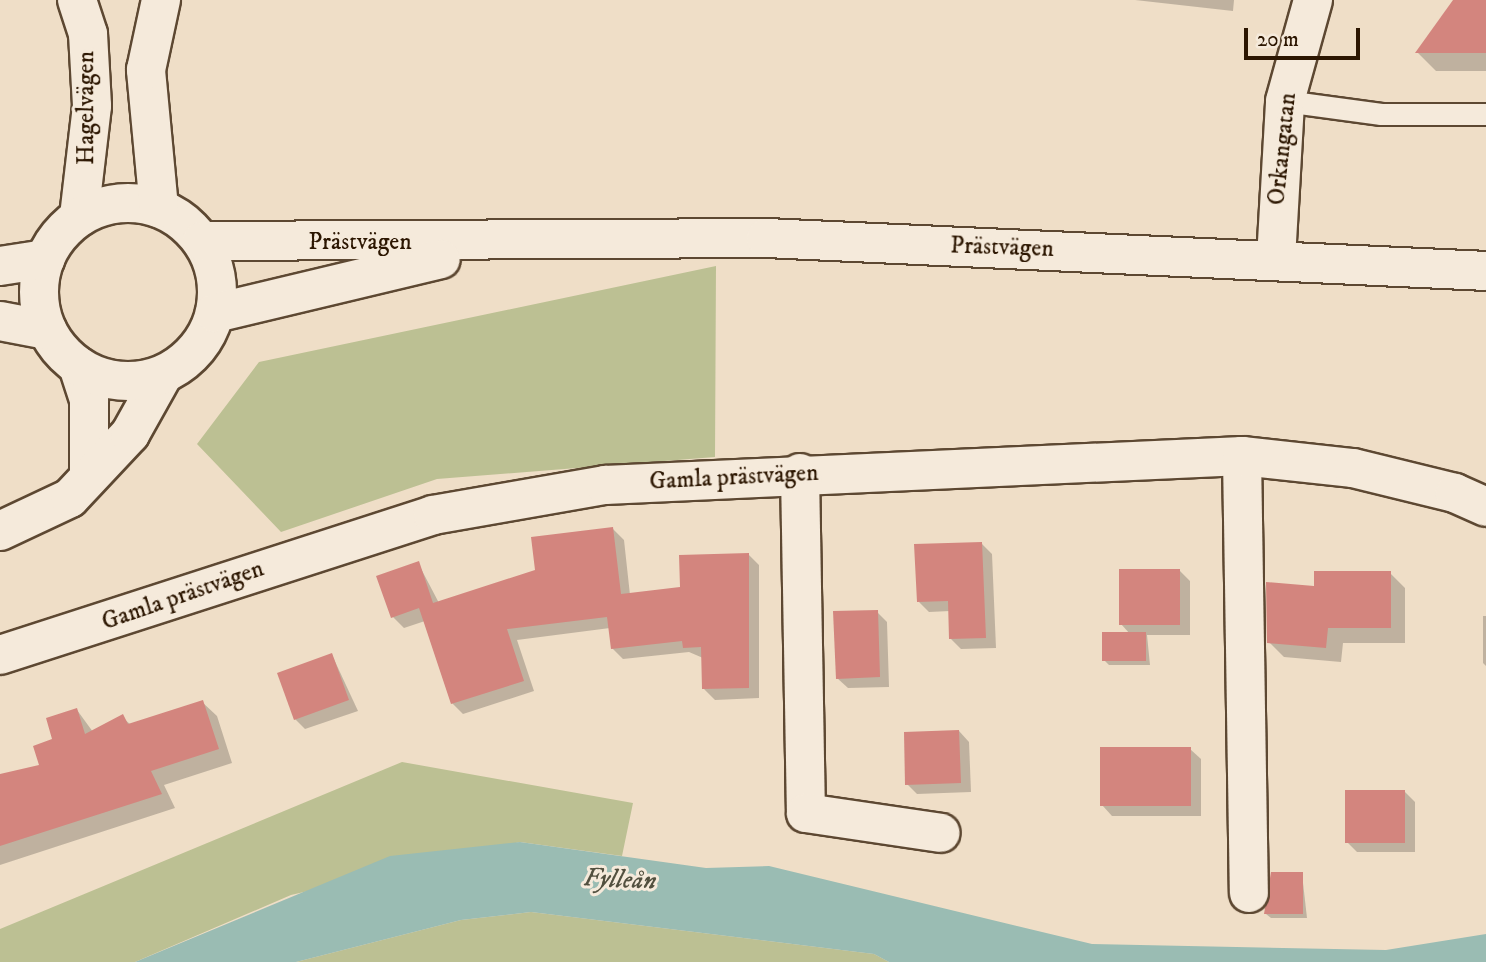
<!DOCTYPE html>
<meta charset="utf-8">
<style>
body{margin:0}
#map{position:relative;width:1486px;height:962px;overflow:hidden;background:#efdec7;font-family:"IM FELL DW Pica",serif}
div>[style]{position:absolute}
.green>*{inset:0;background:#bcc093}
.water>*{inset:0;background:#9abcb3}
.shadow>*{inset:0;background:#0003}
.building>*{inset:0;background:#d3857e}
.roads{filter:drop-shadow(2px 0 #5d4832) drop-shadow(-2px 0 #5d4832) drop-shadow(0 2px #5d4832) drop-shadow(0 -2px #5d4832)}
.lane>*{height:21px;margin:-10.5px;padding:0 10.5px;transform-origin:10.5px;border-radius:10.5px;background:#f5eadb}
.street>*{height:38px;margin:-19px;padding:0 19px;transform-origin:19px;border-radius:19px;background:#f5eadb}
.secondary>*{height:38px;margin:-19px;padding:0 19px;transform-origin:19px;border-radius:19px;background:#f5eadb}
.secondary>.ring{margin:-19px;padding:0;box-sizing:content-box;background:none;border:38px solid #f5eadb;border-radius:50%}
span{translate:-50% -50%;white-space:nowrap;text-align:center;line-height:1.15;-webkit-text-stroke:6px #f5eadb;paint-order:stroke}
.street-label{font-size:24px;color:#2c1601}
.water-label{font-size:26px;color:#52503f;font-style:italic}
.scale{position:absolute;left:1244px;top:28px;width:116px;height:32px;box-sizing:border-box;border:4px solid #2c1601;border-top:0;padding-left:9px;font-size:21px;line-height:24px;white-space:nowrap;color:#2c1601;-webkit-text-stroke:5px #f5eadb;paint-order:stroke}
</style>
<div id="map">
<div class="green">
<div style="clip-path:polygon(716px 266px,715px 457px,437px 479px,281px 532px,197px 444px,259px 362px)"></div>
<div style="clip-path:polygon(402px 762px,633px 803px,622px 856px,520px 842px,291px 895px,135px 962px,0 962px,0 929px)"></div>
<div style="clip-path:polygon(531px 912px,874px 954px,889px 962px,296px 962px,461px 920px)"></div>
</div>
<div class="water">
<div style="clip-path:polygon(520px 842px,706px 868px,769px 866px,1092px 944px,1386px 950px,1486px 934px,1486px 962px,889px 962px,874px 954px,531px 912px,461px 920px,296px 962px,135px 962px,390px 856px)"></div>
</div>
<div class="shadow">
<div style="clip-path:polygon(1135px 0,1234px 0,1233px 11px)"></div>
<div style="clip-path:polygon(1455px 0,1486px 0,1486px 71px,1436px 71px,1418px 53px)"></div>
<div style="clip-path:polygon(613px 529px,624px 540px,630px 595px,682px 588px,748px 554px,759px 565px,759px 698px,715px 700px,704px 689px,703px 658px,689px 652px,623px 659px,612px 648px,610px 628px,517px 640px,534px 691px,463px 714px,452px 703px,425px 621px,404px 628px,393px 617px,418px 563px,439px 603px,537px 572px)"></div>
<div style="clip-path:polygon(982px 544px,992px 554px,996px 648px,961px 649px,951px 639px,950px 611px,929px 612px,919px 602px)"></div>
<div style="clip-path:polygon(1180px 571px,1190px 581px,1190px 635px,1147px 635px,1150px 665px,1109px 665px,1104px 660px,1130px 634px,1121px 624px)"></div>
<div style="clip-path:polygon(1390px 573px,1405px 588px,1405px 643px,1343px 643px,1341px 662px,1284px 657px,1269px 642px,1316px 588px)"></div>
<div style="clip-path:polygon(877px 612px,887px 622px,889px 687px,848px 688px,837px 678px)"></div>
<div style="clip-path:polygon(1483px 616px,1486px 616px,1486px 666px,1483px 663px)"></div>
<div style="clip-path:polygon(332px 655px,358px 711px,305px 729px,295px 719px)"></div>
<div style="clip-path:polygon(202px 702px,217px 716px,232px 763px,164px 785px,175px 808px,0 865px,0 776px,41px 766px,77px 710px,93px 732px,122px 717px,131px 725px)"></div>
<div style="clip-path:polygon(959px 731px,969px 742px,971px 792px,917px 794px,907px 784px)"></div>
<div style="clip-path:polygon(1190px 749px,1201px 759px,1201px 816px,1112px 816px,1102px 805px)"></div>
<div style="clip-path:polygon(1404px 791px,1415px 802px,1415px 852px,1357px 852px,1347px 842px)"></div>
<div style="clip-path:polygon(1302px 874px,1307px 918px,1271px 918px,1266px 914px)"></div>
</div>
<div class="building">
<div style="clip-path:polygon(1453px 0,1486px 0,1486px 53px,1415px 53px)"></div>
<div style="clip-path:polygon(613px 527px,621px 594px,680px 587px,679px 555px,749px 553px,749px 688px,702px 689px,701px 647px,683px 648px,682px 641px,611px 649px,607px 617px,507px 629px,524px 681px,451px 704px,419px 608px,391px 618px,376px 576px,419px 561px,433px 603px,535px 570px,531px 537px)"></div>
<div style="clip-path:polygon(982px 542px,986px 638px,949px 639px,948px 601px,917px 602px,914px 544px)"></div>
<div style="clip-path:polygon(1119px 569px,1180px 569px,1180px 625px,1119px 625px)"></div>
<div style="clip-path:polygon(1314px 571px,1391px 571px,1391px 628px,1328px 628px,1326px 648px,1267px 643px,1266px 582px,1314px 586px)"></div>
<div style="clip-path:polygon(878px 610px,880px 677px,836px 679px,833px 611px)"></div>
<div style="clip-path:polygon(1102px 632px,1146px 632px,1146px 661px,1102px 661px)"></div>
<div style="clip-path:polygon(332px 653px,349px 700px,294px 720px,277px 673px)"></div>
<div style="clip-path:polygon(203px 700px,219px 749px,151px 771px,162px 794px,0 846px,0 774px,39px 765px,33px 746px,52px 739px,46px 718px,77px 708px,85px 734px,123px 714px,128px 724px)"></div>
<div style="clip-path:polygon(959px 730px,961px 783px,905px 785px,904px 732px)"></div>
<div style="clip-path:polygon(1100px 747px,1191px 747px,1191px 806px,1100px 806px)"></div>
<div style="clip-path:polygon(1345px 790px,1405px 790px,1405px 843px,1345px 843px)"></div>
<div style="clip-path:polygon(1271px 872px,1303px 872px,1303px 914px,1264px 914px)"></div>
</div>
<div class="roads">
<div class="lane">
<div style="left:1285px;top:101px;width:97px;rotate:7.7deg"></div>
<div style="left:1381px;top:114px;width:105px"></div>
</div>
<div class="street">
<div style="left:1276px;top:259px;width:158px;rotate:-86.7deg"></div>
<div style="left:1285px;top:101px;width:105px;rotate:-74.5deg"></div>
<div style="left:78px;top:366px;width:36px;rotate:72deg"></div>
<div style="left:89px;top:400px;width:75px;rotate:90deg"></div>
<div style="left:1242px;top:456px;width:437px;rotate:89.1deg"></div>
<div style="left:800px;top:473px;width:340px;rotate:89deg"></div>
<div style="left:806px;top:813px;width:136px;rotate:8.4deg"></div>
<div style="left:0;top:531px;width:77px;rotate:-25.2deg"></div>
<div style="left:70px;top:498px;width:88px;rotate:-46.8deg"></div>
<div style="left:130px;top:434px;width:68px;rotate:-60.8deg"></div>
<div style="left:0;top:655px;width:455px;rotate:-17.9deg"></div>
<div style="left:433px;top:515px;width:175px;rotate:-9.9deg"></div>
<div style="left:605px;top:485px;width:638px;rotate:-2.61deg"></div>
<div style="left:1242px;top:456px;width:112px;rotate:6.2deg"></div>
<div style="left:1353px;top:468px;width:105px;rotate:13.8deg"></div>
<div style="left:1455px;top:493px;width:34px;rotate:24deg"></div>
</div>
<div class="secondary">
<div style="left:77px;top:0;width:36px;rotate:72deg"></div>
<div style="left:88px;top:34px;width:72px;rotate:86.8deg"></div>
<div style="left:92px;top:106px;width:112px;rotate:96.7deg"></div>
<div class="ring" style="left:39px;top:203px;width:140px;height:140px"></div>
<div style="left:159px;top:208px;width:139px;rotate:-95.4deg"></div>
<div style="left:146px;top:70px;width:72px;rotate:-77.9deg"></div>
<div style="left:202px;top:241px;width:564px;rotate:-0.3deg"></div>
<div style="left:766px;top:238px;width:721px;rotate:2.62deg"></div>
<div style="left:0;top:266px;width:46px;rotate:-8.8deg"></div>
<div style="left:215px;top:313px;width:232px;rotate:-13.4deg"></div>
<div style="left:0;top:321px;width:48px;rotate:10.8deg"></div>
</div>
</div>
<div class="street-label">
<span style="left:87px;top:108px;rotate:-90deg">Hagelvägen</span>
<span style="left:1283px;top:149px;rotate:-84deg">Orkangatan</span>
<span style="left:360px;top:243px">Prästvägen</span>
<span style="left:1002px;top:248px;rotate:2deg">Prästvägen</span>
<span style="left:734px;top:478px;rotate:-3deg">Gamla prästvägen</span>
<span style="left:183px;top:596px;rotate:-19deg">Gamla prästvägen</span>
</div>
<div class="water-label">
<span style="left:620px;top:880px;rotate:3deg">Fylleån</span>
</div>
<div class="scale">20 m</div>
</div>
